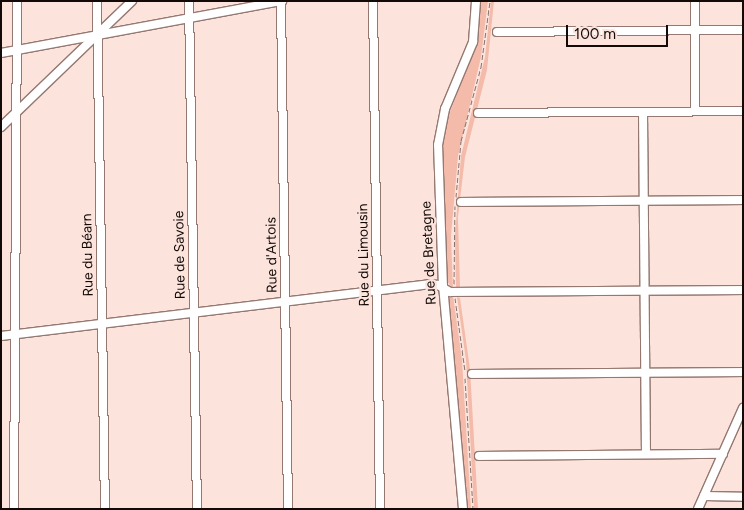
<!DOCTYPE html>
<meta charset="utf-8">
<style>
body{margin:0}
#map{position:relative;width:744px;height:510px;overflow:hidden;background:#fce4dd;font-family:Figtree,sans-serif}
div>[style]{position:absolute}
.green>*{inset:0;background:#f4baaa}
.path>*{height:1px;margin-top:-0.5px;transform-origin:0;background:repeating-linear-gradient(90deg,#84746f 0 5px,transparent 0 7.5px)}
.roads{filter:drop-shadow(1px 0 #947871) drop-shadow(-1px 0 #947871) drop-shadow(0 1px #947871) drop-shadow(0 -1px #947871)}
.street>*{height:8px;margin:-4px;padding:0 4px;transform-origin:4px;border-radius:4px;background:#fff}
span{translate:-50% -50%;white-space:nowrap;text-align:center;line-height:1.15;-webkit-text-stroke:4.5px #fce4dd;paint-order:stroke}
.street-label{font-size:14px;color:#130a07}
.frame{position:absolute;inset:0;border:2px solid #130a07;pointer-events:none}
.scale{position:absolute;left:566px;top:25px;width:102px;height:22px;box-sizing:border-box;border:2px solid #130a07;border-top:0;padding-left:6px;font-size:15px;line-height:18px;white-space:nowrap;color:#130a07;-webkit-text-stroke:4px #fce4dd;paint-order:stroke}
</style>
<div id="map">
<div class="green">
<div style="clip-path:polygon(478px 1px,488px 1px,481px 57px,458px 156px,451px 236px,453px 289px,446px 280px,442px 147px,448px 117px,478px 40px)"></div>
<div style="clip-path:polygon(491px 1px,494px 1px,487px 70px,465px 157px,458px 217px,460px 287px,456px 287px,455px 236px,461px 156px,485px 57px)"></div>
<div style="clip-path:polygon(453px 295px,462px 360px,471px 509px,468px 509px,459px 409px,456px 409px,447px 299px)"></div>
<div style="clip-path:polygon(457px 297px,460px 298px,470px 369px,478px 509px,474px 509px,466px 360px)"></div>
</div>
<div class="path">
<div style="left:456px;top:197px;width:56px;rotate:-84.9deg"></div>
<div style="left:461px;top:141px;width:77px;rotate:-74.9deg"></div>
<div style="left:481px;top:67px;width:67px;rotate:-82.2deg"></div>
<div style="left:454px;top:284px;width:78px;rotate:-89.3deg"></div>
<div style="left:455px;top:298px;width:74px;rotate:82.2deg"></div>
<div style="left:465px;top:378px;width:131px;rotate:86.5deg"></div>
</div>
<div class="roads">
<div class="street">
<div style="left:97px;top:1px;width:508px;rotate:89.1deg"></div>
<div style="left:189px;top:1px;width:508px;rotate:89.1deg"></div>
<div style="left:281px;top:1px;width:508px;rotate:89.21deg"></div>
<div style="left:373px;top:1px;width:508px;rotate:89.21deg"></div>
<div style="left:695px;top:1px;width:110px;rotate:90deg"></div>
<div style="left:497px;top:32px;width:246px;rotate:-0.5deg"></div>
<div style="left:1px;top:53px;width:286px;rotate:-10.5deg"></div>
<div style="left:643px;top:112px;width:342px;rotate:89.5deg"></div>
<div style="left:478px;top:113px;width:265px;rotate:-0.4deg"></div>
<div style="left:1px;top:127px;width:182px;rotate:-43.9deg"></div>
<div style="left:461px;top:202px;width:282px;rotate:-0.4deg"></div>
<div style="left:1px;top:336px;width:431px;rotate:-6.9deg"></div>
<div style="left:429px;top:284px;width:9px;rotate:6deg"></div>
<div style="left:438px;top:285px;width:14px;rotate:30deg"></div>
<div style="left:450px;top:292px;width:293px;rotate:-0.4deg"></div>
<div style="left:472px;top:374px;width:271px;rotate:-0.4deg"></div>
<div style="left:479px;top:456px;width:244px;rotate:-0.5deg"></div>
<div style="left:704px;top:496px;width:39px;rotate:1deg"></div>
<div style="left:14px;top:509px;width:508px;rotate:-89.66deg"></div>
<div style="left:463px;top:509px;width:223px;rotate:-95.1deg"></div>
<div style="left:443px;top:287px;width:142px;rotate:-92deg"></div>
<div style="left:438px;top:145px;width:37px;rotate:-79deg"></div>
<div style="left:445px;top:109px;width:73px;rotate:-67.3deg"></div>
<div style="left:473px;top:42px;width:41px;rotate:-85.8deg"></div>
<div style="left:698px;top:509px;width:111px;rotate:-66deg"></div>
</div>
</div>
<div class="street-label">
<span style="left:429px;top:253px;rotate:-93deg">Rue de Bretagne</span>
<span style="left:88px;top:255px;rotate:-91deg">Rue du Béarn</span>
<span style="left:180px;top:255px;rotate:-91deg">Rue de Savoie</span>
<span style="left:272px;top:255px;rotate:-91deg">Rue d'Artois</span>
<span style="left:364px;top:255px;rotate:-91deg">Rue du Limousin</span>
</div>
<div class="frame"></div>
<div class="scale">100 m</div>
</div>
